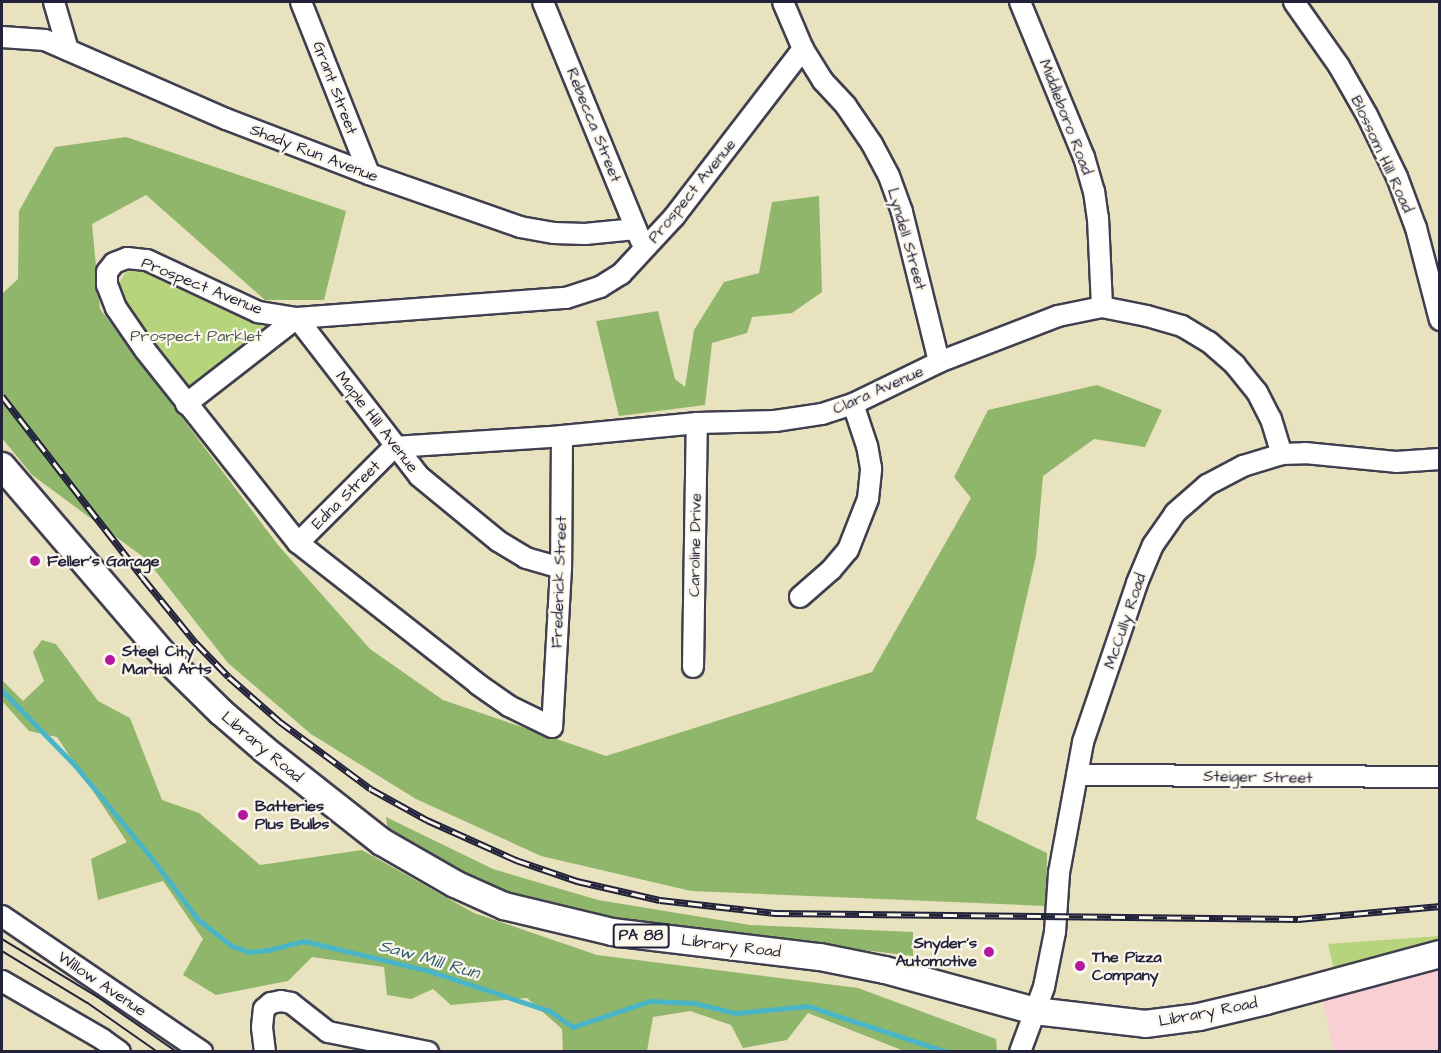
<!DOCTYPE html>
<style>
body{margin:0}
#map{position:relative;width:1441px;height:1053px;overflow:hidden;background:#e9e2bf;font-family:"Architects Daughter",sans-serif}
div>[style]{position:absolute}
.built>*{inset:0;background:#f7cfd4}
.green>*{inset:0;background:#b5d47b}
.forest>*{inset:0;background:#90b66b}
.stream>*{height:4.5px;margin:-2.25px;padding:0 2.25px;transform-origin:2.25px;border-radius:2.25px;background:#4ab5c7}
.roads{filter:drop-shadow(2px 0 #403f4f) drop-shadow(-2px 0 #403f4f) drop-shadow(0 2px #403f4f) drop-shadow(0 -2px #403f4f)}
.minor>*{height:20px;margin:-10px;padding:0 10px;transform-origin:10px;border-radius:10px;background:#fff}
.major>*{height:26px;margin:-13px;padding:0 13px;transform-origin:13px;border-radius:13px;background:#fff}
.tram>*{height:1.5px;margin:-0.75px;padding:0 0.75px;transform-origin:0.75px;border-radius:0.75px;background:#22223b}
.rail>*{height:7px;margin-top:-3.5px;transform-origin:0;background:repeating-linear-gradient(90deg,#fbf7ec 0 14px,#22223b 0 28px);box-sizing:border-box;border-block:2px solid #22223b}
.dots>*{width:16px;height:16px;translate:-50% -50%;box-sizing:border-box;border:3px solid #fbf7ec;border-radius:50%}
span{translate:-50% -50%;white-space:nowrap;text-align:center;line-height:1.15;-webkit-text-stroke:4.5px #fbf7ec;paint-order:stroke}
.shield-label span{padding:2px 4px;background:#fbf7ec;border:2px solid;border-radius:4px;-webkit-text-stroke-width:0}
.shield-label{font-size:15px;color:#22223b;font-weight:700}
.street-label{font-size:16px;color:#22223b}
.park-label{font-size:16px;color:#4e574e}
.poi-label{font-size:16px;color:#22223b;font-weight:700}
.left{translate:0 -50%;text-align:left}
.right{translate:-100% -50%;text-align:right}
.water-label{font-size:18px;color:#325d73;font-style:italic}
.frame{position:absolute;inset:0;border:3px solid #22223b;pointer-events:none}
</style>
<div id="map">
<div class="built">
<div style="clip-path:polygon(1439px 968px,1439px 1051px,1334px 1051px,1322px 997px)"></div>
</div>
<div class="green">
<div style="clip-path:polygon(136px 269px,150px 271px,261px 319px,264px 334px,189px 394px,139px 329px,124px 299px,119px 283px,125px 273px)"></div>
<div style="clip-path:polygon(1439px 936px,1439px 945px,1334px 970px,1328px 944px)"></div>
</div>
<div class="forest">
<div style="clip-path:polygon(126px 137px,346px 211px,324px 300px,265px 300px,146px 195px,92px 224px,100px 309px,278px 545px,370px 649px,443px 700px,606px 756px,872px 672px,971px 498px,954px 477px,988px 410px,1097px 385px,1162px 410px,1145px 447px,1094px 439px,1043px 476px,1036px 556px,976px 819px,1047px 853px,1046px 906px,691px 891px,541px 856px,416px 799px,311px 734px,228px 663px,146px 559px,32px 475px,2px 438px,2px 294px,18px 279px,19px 211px,55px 147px)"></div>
<div style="clip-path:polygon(819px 196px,822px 292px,792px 313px,752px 317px,747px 333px,712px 343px,705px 405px,619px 416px,596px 321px,658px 311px,675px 379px,685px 387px,694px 330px,724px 282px,759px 273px,772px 202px)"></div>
<div style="clip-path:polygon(42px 640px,56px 644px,98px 701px,130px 718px,162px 800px,199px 813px,260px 865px,362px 850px,474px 913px,597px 955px,858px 988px,996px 1039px,997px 1051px,904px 1051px,808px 1013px,787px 1040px,743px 1048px,731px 1025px,690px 1011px,653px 1017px,647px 1051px,563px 1051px,562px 1029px,527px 998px,451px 1005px,433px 989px,411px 999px,387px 995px,384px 967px,312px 957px,288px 981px,216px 995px,183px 975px,203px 939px,163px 881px,98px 900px,91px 859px,127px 842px,57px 737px,29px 731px,2px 701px,2px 680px,23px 701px,44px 681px,33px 652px)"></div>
<div style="clip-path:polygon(386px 817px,493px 869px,598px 900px,750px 925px,913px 932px,913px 956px,635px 923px,514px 898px,388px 832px)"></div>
</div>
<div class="stream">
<div style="left:2px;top:690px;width:105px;rotate:45.8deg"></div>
<div style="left:75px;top:765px;width:121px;rotate:50.4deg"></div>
<div style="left:152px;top:858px;width:76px;rotate:53deg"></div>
<div style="left:198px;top:919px;width:43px;rotate:38.5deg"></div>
<div style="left:232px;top:946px;width:18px;rotate:19deg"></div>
<div style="left:249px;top:952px;width:19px;rotate:-6deg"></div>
<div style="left:268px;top:950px;width:37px;rotate:-14deg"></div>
<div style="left:304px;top:941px;width:125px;rotate:13.4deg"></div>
<div style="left:426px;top:970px;width:131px;rotate:18.3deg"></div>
<div style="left:550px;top:1011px;width:28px;rotate:35deg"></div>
<div style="left:573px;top:1027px;width:81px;rotate:-18.7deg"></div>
<div style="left:650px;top:1001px;width:44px;rotate:2.6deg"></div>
<div style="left:694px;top:1003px;width:43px;rotate:13.4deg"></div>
<div style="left:736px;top:1013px;width:72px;rotate:-5.6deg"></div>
<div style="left:808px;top:1006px;width:146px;rotate:18.3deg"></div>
</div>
<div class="roads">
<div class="minor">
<div style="left:54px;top:2px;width:50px;rotate:73.7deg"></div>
<div style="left:301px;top:2px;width:185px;rotate:68.4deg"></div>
<div style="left:543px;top:2px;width:258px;rotate:67.7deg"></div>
<div style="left:783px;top:2px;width:51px;rotate:66.9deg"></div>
<div style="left:803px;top:49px;width:38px;rotate:58deg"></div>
<div style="left:823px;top:81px;width:34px;rotate:47deg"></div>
<div style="left:846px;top:106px;width:46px;rotate:55.6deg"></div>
<div style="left:872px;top:144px;width:36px;rotate:62deg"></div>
<div style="left:889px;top:176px;width:38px;rotate:70deg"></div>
<div style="left:902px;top:212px;width:154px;rotate:76.1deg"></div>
<div style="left:1020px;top:2px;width:168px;rotate:67.6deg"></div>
<div style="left:1084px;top:157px;width:35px;rotate:74deg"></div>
<div style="left:1094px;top:191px;width:27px;rotate:82deg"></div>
<div style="left:1098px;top:218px;width:89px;rotate:87.4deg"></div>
<div style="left:1294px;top:2px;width:78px;rotate:54.9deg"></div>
<div style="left:1339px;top:66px;width:56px;rotate:60.3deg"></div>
<div style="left:1367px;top:115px;width:69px;rotate:64.2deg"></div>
<div style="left:1397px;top:177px;width:54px;rotate:69.6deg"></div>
<div style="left:1416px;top:228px;width:95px;rotate:75.4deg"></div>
<div style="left:2px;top:37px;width:43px;rotate:4deg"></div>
<div style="left:45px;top:40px;width:197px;rotate:23.6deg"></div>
<div style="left:226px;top:119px;width:153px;rotate:21deg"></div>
<div style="left:369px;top:174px;width:160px;rotate:19.3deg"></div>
<div style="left:520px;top:227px;width:35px;rotate:10deg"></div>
<div style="left:554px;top:233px;width:31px;rotate:2deg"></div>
<div style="left:585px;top:234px;width:51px;rotate:-5.6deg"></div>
<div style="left:186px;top:404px;width:140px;rotate:-37.8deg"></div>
<div style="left:297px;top:318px;width:200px;rotate:52.3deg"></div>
<div style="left:419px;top:476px;width:102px;rotate:39.4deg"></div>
<div style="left:498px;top:541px;width:33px;rotate:31deg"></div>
<div style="left:526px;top:558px;width:36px;rotate:16deg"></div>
<div style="left:562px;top:436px;width:132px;rotate:90.4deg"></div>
<div style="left:561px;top:568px;width:159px;rotate:93.2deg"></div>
<div style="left:552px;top:727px;width:48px;rotate:-154deg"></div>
<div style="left:509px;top:706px;width:38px;rotate:-145deg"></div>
<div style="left:478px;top:684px;width:229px;rotate:-141.9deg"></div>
<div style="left:298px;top:543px;width:246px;rotate:-128.4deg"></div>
<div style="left:145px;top:350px;width:51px;rotate:-124.6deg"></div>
<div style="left:116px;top:308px;width:25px;rotate:-111deg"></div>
<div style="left:107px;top:285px;width:13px;rotate:-90deg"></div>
<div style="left:107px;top:272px;width:11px;rotate:-52deg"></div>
<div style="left:114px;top:263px;width:14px;rotate:-21deg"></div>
<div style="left:127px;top:258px;width:20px;rotate:6deg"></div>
<div style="left:147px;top:260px;width:123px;rotate:25.1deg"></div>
<div style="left:258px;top:312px;width:39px;rotate:9deg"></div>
<div style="left:297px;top:318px;width:270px;rotate:-4.3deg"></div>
<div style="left:566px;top:298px;width:36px;rotate:-18deg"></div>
<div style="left:600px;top:287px;width:25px;rotate:-32deg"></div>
<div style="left:621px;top:274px;width:78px;rotate:-47.1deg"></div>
<div style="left:674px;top:217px;width:212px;rotate:-52.5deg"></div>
<div style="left:298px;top:543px;width:136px;rotate:-45deg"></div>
<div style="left:394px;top:447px;width:168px;rotate:-3.7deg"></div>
<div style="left:562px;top:436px;width:136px;rotate:-5.5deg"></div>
<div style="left:697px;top:423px;width:78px;rotate:-1.5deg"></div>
<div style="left:775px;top:421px;width:48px;rotate:-8.5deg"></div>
<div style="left:822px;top:414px;width:33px;rotate:-18deg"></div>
<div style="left:853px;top:404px;width:96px;rotate:-26deg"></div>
<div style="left:939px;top:362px;width:128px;rotate:-21.1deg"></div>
<div style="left:1058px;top:316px;width:45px;rotate:-11.6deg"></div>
<div style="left:1102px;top:307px;width:46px;rotate:11.3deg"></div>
<div style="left:1147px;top:316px;width:36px;rotate:16deg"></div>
<div style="left:1182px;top:326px;width:31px;rotate:31deg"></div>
<div style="left:1209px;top:342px;width:35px;rotate:41deg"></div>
<div style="left:1235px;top:365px;width:35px;rotate:51deg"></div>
<div style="left:1257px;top:392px;width:30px;rotate:63deg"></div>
<div style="left:1271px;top:419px;width:37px;rotate:73deg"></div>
<div style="left:800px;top:597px;width:41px;rotate:-41.1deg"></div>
<div style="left:831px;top:570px;width:26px;rotate:-50deg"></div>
<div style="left:848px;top:550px;width:55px;rotate:-68.6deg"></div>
<div style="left:868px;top:499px;width:31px;rotate:-84deg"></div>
<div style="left:871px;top:468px;width:22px;rotate:-100deg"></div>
<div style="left:867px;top:446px;width:44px;rotate:-108.4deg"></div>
<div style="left:693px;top:667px;width:244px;rotate:-89.1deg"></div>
<div style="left:1077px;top:775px;width:363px;rotate:0.3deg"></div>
<div style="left:2px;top:916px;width:242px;rotate:34.2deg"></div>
<div style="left:2px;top:981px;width:116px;rotate:30.1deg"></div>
<div style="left:102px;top:1039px;width:22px;rotate:36deg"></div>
<div style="left:265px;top:1052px;width:25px;rotate:-97deg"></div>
<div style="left:262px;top:1027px;width:18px;rotate:-84deg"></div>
<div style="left:264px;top:1009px;width:9px;rotate:-41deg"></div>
<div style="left:271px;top:1003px;width:10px;rotate:-11deg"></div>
<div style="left:281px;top:1001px;width:10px;rotate:11deg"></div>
<div style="left:291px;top:1003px;width:47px;rotate:38.1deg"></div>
<div style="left:328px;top:1032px;width:102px;rotate:11.3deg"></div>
<div style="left:1020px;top:1052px;width:69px;rotate:-69.7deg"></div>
<div style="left:1044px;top:987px;width:56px;rotate:-78.7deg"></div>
<div style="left:1055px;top:932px;width:59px;rotate:-86.1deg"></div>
<div style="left:1059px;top:873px;width:133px;rotate:-79.6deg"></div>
<div style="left:1083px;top:742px;width:168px;rotate:-71.2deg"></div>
<div style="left:1137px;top:583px;width:41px;rotate:-67.2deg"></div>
<div style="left:1153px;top:545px;width:39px;rotate:-55deg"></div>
<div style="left:1175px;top:513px;width:43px;rotate:-41.2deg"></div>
<div style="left:1207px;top:485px;width:41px;rotate:-27.8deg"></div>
<div style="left:1243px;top:466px;width:41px;rotate:-17.1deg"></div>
<div style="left:1282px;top:454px;width:23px;rotate:-2deg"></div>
<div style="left:1305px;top:453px;width:91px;rotate:5.6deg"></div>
<div style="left:1396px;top:462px;width:44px;rotate:-3.9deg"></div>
</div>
<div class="major">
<div style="left:2px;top:466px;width:255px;rotate:49.4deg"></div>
<div style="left:168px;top:660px;width:74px;rotate:44.5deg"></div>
<div style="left:221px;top:712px;width:58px;rotate:40.8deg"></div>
<div style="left:265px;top:750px;width:149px;rotate:38.2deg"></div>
<div style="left:382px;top:842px;width:84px;rotate:29.9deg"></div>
<div style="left:455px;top:884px;width:54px;rotate:24.2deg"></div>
<div style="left:504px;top:906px;width:111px;rotate:13.5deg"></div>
<div style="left:612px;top:932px;width:209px;rotate:6.9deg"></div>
<div style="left:820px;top:957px;width:66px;rotate:11.3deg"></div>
<div style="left:885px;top:970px;width:156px;rotate:15.3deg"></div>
<div style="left:1035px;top:1011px;width:111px;rotate:6.7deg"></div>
<div style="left:1145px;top:1024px;width:54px;rotate:-7.4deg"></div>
<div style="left:1199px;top:1017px;width:69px;rotate:-13.4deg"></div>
<div style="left:1266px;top:1001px;width:180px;rotate:-15.1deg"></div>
</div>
</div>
<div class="tram">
<div style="left:2px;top:939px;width:112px;rotate:31.1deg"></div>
<div style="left:98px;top:997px;width:96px;rotate:34.8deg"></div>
<div style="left:2px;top:951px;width:100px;rotate:31.2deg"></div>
<div style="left:88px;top:1003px;width:85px;rotate:35deg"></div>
</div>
<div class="rail">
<div style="left:2px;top:396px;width:230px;rotate:52.2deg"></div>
<div style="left:143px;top:578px;width:84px;rotate:50.8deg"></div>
<div style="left:196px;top:643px;width:47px;rotate:45.9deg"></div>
<div style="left:229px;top:677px;width:67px;rotate:41.3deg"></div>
<div style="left:279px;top:721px;width:114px;rotate:36.5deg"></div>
<div style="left:371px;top:789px;width:64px;rotate:29deg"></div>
<div style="left:427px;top:820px;width:98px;rotate:24.2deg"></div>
<div style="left:516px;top:860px;width:65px;rotate:19deg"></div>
<div style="left:577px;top:881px;width:85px;rotate:12.9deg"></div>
<div style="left:660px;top:900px;width:116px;rotate:6.4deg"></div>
<div style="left:775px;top:913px;width:523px;rotate:0.66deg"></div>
<div style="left:1298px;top:919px;width:143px;rotate:-5.2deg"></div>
</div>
<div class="dots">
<div style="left:35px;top:561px;background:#b5179e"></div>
<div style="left:110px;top:660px;background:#b5179e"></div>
<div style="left:243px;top:815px;background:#b5179e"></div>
<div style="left:989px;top:952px;background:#b5179e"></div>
<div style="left:1080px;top:966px;background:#b5179e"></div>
</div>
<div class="shield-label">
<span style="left:641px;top:936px">PA 88</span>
</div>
<div class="street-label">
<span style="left:335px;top:88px;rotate:69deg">Grant Street</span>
<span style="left:1066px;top:117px;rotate:69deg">Middleboro Road</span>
<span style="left:594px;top:125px;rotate:68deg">Rebecca Street</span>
<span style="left:314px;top:153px;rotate:21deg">Shady Run Avenue</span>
<span style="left:1382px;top:154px;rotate:65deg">Blossom Hill Road</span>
<span style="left:692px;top:191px;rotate:-51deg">Prospect Avenue</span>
<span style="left:907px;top:239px;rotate:74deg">Lyndell Street</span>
<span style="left:202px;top:286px;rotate:22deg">Prospect Avenue</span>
<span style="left:878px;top:390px;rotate:-24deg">Clara Avenue</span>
<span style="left:377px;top:422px;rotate:52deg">Maple Hill Avenue</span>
<span style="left:346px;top:495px;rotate:-45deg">Edna Street</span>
<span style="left:695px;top:545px;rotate:-89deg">Caroline Drive</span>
<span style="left:559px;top:582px;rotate:-88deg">Frederick Street</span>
<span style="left:1125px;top:621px;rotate:-71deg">McCully Road</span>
<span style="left:262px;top:747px;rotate:40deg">Library Road</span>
<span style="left:1258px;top:777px;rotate:1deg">Steiger Street</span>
<span style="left:731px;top:946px;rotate:7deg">Library Road</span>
<span style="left:102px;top:984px;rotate:34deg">Willow Avenue</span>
<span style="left:1208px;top:1012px;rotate:-11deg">Library Road</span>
</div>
<div class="park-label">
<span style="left:196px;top:336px">Prospect Parklet</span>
</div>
<div class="poi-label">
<span class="left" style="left:47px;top:561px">Feller's Garage</span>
<span class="left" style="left:122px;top:660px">Steel City<br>Martial Arts</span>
<span class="left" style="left:255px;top:815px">Batteries<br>Plus Bulbs</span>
<span class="right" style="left:977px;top:952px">Snyder's<br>Automotive</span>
<span class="left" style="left:1092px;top:966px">The Pizza<br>Company</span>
</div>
<div class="water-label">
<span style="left:429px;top:960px;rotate:16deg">Saw Mill Run</span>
</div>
<div class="frame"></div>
</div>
